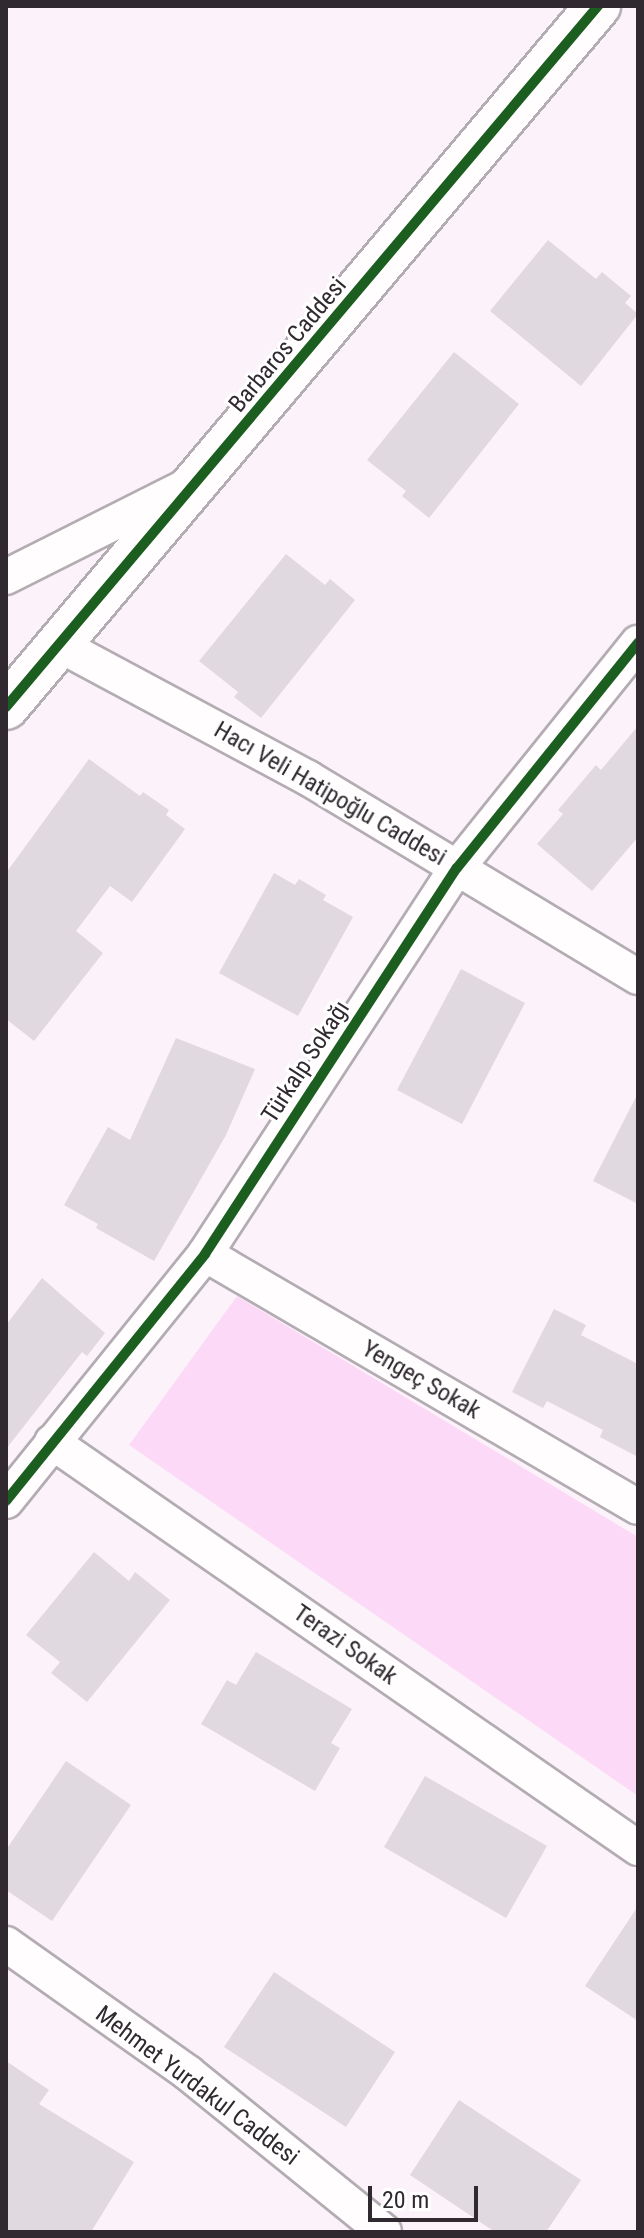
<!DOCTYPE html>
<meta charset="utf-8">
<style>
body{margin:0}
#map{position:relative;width:644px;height:2238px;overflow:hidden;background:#fcf2fa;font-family:"Roboto Condensed",sans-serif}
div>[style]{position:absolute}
.green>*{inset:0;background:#fcdaf7}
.building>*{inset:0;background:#e1d9e0}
.roads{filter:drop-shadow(2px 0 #b3acb2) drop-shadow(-2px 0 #b3acb2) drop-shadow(0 2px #b3acb2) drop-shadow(0 -2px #b3acb2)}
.street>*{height:34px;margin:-17px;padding:0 17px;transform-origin:17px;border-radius:17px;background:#fffdfe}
.secondary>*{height:44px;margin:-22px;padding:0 22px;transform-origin:22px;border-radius:22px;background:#fffdfe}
.cycleway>*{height:10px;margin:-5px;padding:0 5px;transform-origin:5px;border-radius:5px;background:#1b5e20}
span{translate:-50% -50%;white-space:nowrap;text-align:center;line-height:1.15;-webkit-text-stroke:6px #fff;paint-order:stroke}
.street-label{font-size:24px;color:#30292f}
.frame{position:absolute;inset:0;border:8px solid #30292f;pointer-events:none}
.scale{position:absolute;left:368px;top:2186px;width:110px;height:36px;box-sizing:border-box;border:4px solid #30292f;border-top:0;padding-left:10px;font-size:24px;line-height:28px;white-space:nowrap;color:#30292f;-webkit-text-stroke:6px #fff;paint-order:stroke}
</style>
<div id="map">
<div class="green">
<div style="clip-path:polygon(237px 1296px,638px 1537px,638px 1796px,129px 1445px)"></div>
</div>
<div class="building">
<div style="clip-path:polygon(548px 240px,596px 279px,602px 272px,631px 296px,625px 303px,638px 314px,581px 386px,490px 311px)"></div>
<div style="clip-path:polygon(454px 352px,519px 404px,429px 518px,402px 496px,406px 491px,367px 460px)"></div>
<div style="clip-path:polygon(286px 554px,325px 585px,330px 579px,355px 600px,261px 718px,234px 697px,238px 692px,199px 661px)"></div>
<div style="clip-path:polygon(638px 726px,638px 837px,592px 891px,537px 844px,563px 814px,558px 810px,596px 765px,601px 770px)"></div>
<div style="clip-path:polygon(89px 759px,140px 796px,143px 792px,169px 810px,166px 815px,185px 829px,132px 902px,110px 886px,76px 931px,103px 953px,34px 1041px,6px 1019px,6px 873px)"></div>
<div style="clip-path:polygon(274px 873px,295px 885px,299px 879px,326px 895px,323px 900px,353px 917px,298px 1016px,219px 973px)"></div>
<div style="clip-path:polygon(461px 969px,525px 1003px,462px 1124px,397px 1090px)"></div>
<div style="clip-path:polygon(176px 1038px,255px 1069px,226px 1135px,154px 1261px,96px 1228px,98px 1224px,64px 1205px,108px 1127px,130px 1140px)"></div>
<div style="clip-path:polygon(638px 1093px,638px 1204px,593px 1181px)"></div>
<div style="clip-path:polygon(42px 1278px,105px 1333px,87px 1356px,82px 1352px,6px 1449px,6px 1325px)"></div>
<div style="clip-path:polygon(554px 1309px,586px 1325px,581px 1335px,638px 1364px,638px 1457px,600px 1437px,603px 1430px,547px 1401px,543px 1408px,512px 1392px)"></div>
<div style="clip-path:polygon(94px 1552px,129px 1581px,135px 1572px,170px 1600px,87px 1702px,51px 1673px,60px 1662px,26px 1635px)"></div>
<div style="clip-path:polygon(256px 1652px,352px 1709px,331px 1743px,340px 1748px,315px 1791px,201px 1724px,227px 1680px,236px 1685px)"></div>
<div style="clip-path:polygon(66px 1761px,131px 1805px,52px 1921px,6px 1890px,6px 1850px)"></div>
<div style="clip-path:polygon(425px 1776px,547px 1846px,506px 1918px,384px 1847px)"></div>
<div style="clip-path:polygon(638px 1906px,638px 2021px,585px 1986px)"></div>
<div style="clip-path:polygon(274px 1972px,395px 2052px,346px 2127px,224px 2047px)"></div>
<div style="clip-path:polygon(6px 2061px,49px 2090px,39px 2104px,134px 2162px,91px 2232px,6px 2232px)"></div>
<div style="clip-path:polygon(459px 2100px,581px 2180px,546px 2232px,495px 2232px,410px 2175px)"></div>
</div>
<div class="roads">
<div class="street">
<div style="left:6px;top:577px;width:203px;rotate:-26.7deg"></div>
<div style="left:58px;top:644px;width:284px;rotate:28.2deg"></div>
<div style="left:308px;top:778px;width:385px;rotate:31.1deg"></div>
<div style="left:205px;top:1254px;width:501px;rotate:30.3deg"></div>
<div style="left:52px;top:1442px;width:713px;rotate:34.72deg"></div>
<div style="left:6px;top:1501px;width:317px;rotate:-51.1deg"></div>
<div style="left:205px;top:1254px;width:461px;rotate:-56.9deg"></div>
<div style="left:457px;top:868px;width:289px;rotate:-51.2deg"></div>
<div style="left:6px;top:1944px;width:223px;rotate:35.3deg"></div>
<div style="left:188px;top:2073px;width:252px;rotate:39deg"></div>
</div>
<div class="secondary">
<div style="left:6px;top:707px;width:918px;rotate:-49.82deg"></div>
</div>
</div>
<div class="cycleway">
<div style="left:6px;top:707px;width:918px;rotate:-49.82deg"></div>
<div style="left:6px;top:1501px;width:317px;rotate:-51.1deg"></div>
<div style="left:205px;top:1254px;width:461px;rotate:-56.9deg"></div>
<div style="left:457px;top:868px;width:289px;rotate:-51.2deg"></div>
</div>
<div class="street-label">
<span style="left:288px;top:345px;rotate:-50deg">Barbaros Caddesi</span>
<span style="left:330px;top:794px;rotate:30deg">Hacı Veli Hatipoğlu Caddesi</span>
<span style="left:306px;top:1062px;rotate:-57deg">Türkalp Sokağı</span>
<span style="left:421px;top:1380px;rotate:30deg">Yengeç Sokak</span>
<span style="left:345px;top:1645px;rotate:35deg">Terazi Sokak</span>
<span style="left:197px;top:2086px;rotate:37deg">Mehmet Yurdakul Caddesi</span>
</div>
<div class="frame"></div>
<div class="scale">20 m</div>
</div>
